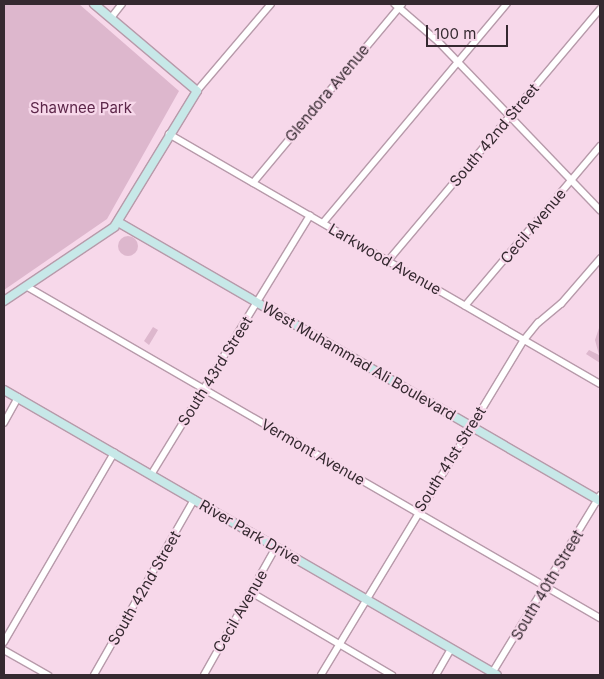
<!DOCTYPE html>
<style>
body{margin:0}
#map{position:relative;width:604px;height:679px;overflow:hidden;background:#f7d8ea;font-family:Inter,sans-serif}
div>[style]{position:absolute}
.green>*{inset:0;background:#ddb7cd}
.round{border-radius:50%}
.roads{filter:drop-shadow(1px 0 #b79aaa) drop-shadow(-1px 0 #b79aaa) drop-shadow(0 1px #b79aaa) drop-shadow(0 -1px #b79aaa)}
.street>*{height:5.5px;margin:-2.75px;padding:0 2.75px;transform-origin:2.75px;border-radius:2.75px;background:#fff}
.secondary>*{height:8px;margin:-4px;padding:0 4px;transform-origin:4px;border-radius:4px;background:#c7e8e8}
span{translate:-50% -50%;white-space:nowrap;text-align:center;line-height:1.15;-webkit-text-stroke:4.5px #f7d8ea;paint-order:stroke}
.street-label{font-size:15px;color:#352930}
.park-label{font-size:15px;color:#5d274a}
.frame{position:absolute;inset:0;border:5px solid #352930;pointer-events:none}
.scale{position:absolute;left:426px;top:25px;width:82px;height:22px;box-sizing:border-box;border:2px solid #352930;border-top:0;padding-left:6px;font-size:15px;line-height:18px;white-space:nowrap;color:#352930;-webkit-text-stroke:4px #f7d8ea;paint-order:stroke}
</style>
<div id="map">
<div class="green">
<div style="clip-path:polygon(4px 4px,79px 4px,179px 91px,107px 219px,4px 290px)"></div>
<div class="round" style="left:118px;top:236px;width:20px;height:20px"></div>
<div style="clip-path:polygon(600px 325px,600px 363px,586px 354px,589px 350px,599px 355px,595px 340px)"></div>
<div style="clip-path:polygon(153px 327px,158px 330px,149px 345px,144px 341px)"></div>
</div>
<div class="roads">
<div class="street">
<div style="left:395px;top:4px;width:58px;rotate:40.8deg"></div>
<div style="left:439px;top:42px;width:233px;rotate:46.2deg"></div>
<div style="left:111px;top:18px;width:18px;rotate:-52deg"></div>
<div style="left:197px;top:91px;width:114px;rotate:-49.6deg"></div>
<div style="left:169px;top:134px;width:498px;rotate:30.1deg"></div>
<div style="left:253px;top:183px;width:233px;rotate:-50.2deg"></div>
<div style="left:323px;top:223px;width:286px;rotate:-50deg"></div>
<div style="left:388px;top:261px;width:329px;rotate:-49.9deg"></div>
<div style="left:26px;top:286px;width:663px;rotate:30.04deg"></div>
<div style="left:465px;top:306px;width:209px;rotate:-49.8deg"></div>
<div style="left:4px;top:423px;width:29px;rotate:-61deg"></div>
<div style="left:151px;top:475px;width:304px;rotate:-58.5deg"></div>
<div style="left:251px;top:592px;width:164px;rotate:30.5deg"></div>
<div style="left:4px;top:642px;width:219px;rotate:-59.8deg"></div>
<div style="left:4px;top:650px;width:51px;rotate:29.6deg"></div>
<div style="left:94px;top:675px;width:202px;rotate:-60.3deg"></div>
<div style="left:204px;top:675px;width:147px;rotate:-60.6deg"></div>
<div style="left:321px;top:675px;width:392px;rotate:-58.8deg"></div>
<div style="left:524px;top:340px;width:22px;rotate:-51deg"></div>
<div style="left:538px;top:323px;width:30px;rotate:-40deg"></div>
<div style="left:561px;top:304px;width:60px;rotate:-49.1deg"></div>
<div style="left:436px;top:675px;width:30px;rotate:-60deg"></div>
<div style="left:491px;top:675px;width:210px;rotate:-58.7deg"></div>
</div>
<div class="secondary">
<div style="left:118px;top:222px;width:557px;rotate:30.06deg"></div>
<div style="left:4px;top:301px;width:133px;rotate:-33.9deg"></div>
<div style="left:114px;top:227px;width:159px;rotate:-58.6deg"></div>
<div style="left:197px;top:91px;width:135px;rotate:-139.8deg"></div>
<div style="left:4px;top:390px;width:569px;rotate:30.03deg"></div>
</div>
</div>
<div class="street-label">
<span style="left:327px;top:93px;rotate:-50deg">Glendora Avenue</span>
<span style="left:494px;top:135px;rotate:-50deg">South 42nd Street</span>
<span style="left:533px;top:226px;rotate:-50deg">Cecil Avenue</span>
<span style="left:385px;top:259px;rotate:30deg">Larkwood Avenue</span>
<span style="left:359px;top:361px;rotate:30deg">West Muhammad Ali Boulevard</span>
<span style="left:215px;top:371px;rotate:-58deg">South 43rd Street</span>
<span style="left:313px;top:452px;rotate:30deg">Vermont Avenue</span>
<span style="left:450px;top:459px;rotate:-58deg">South 41st Street</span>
<span style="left:250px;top:532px;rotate:30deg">River Park Drive</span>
<span style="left:547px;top:585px;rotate:-59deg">South 40th Street</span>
<span style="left:144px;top:588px;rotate:-60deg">South 42nd Street</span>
<span style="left:240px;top:611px;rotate:-60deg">Cecil Avenue</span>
</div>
<div class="park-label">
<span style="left:81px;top:108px">Shawnee Park</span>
</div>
<div class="frame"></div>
<div class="scale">100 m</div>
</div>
